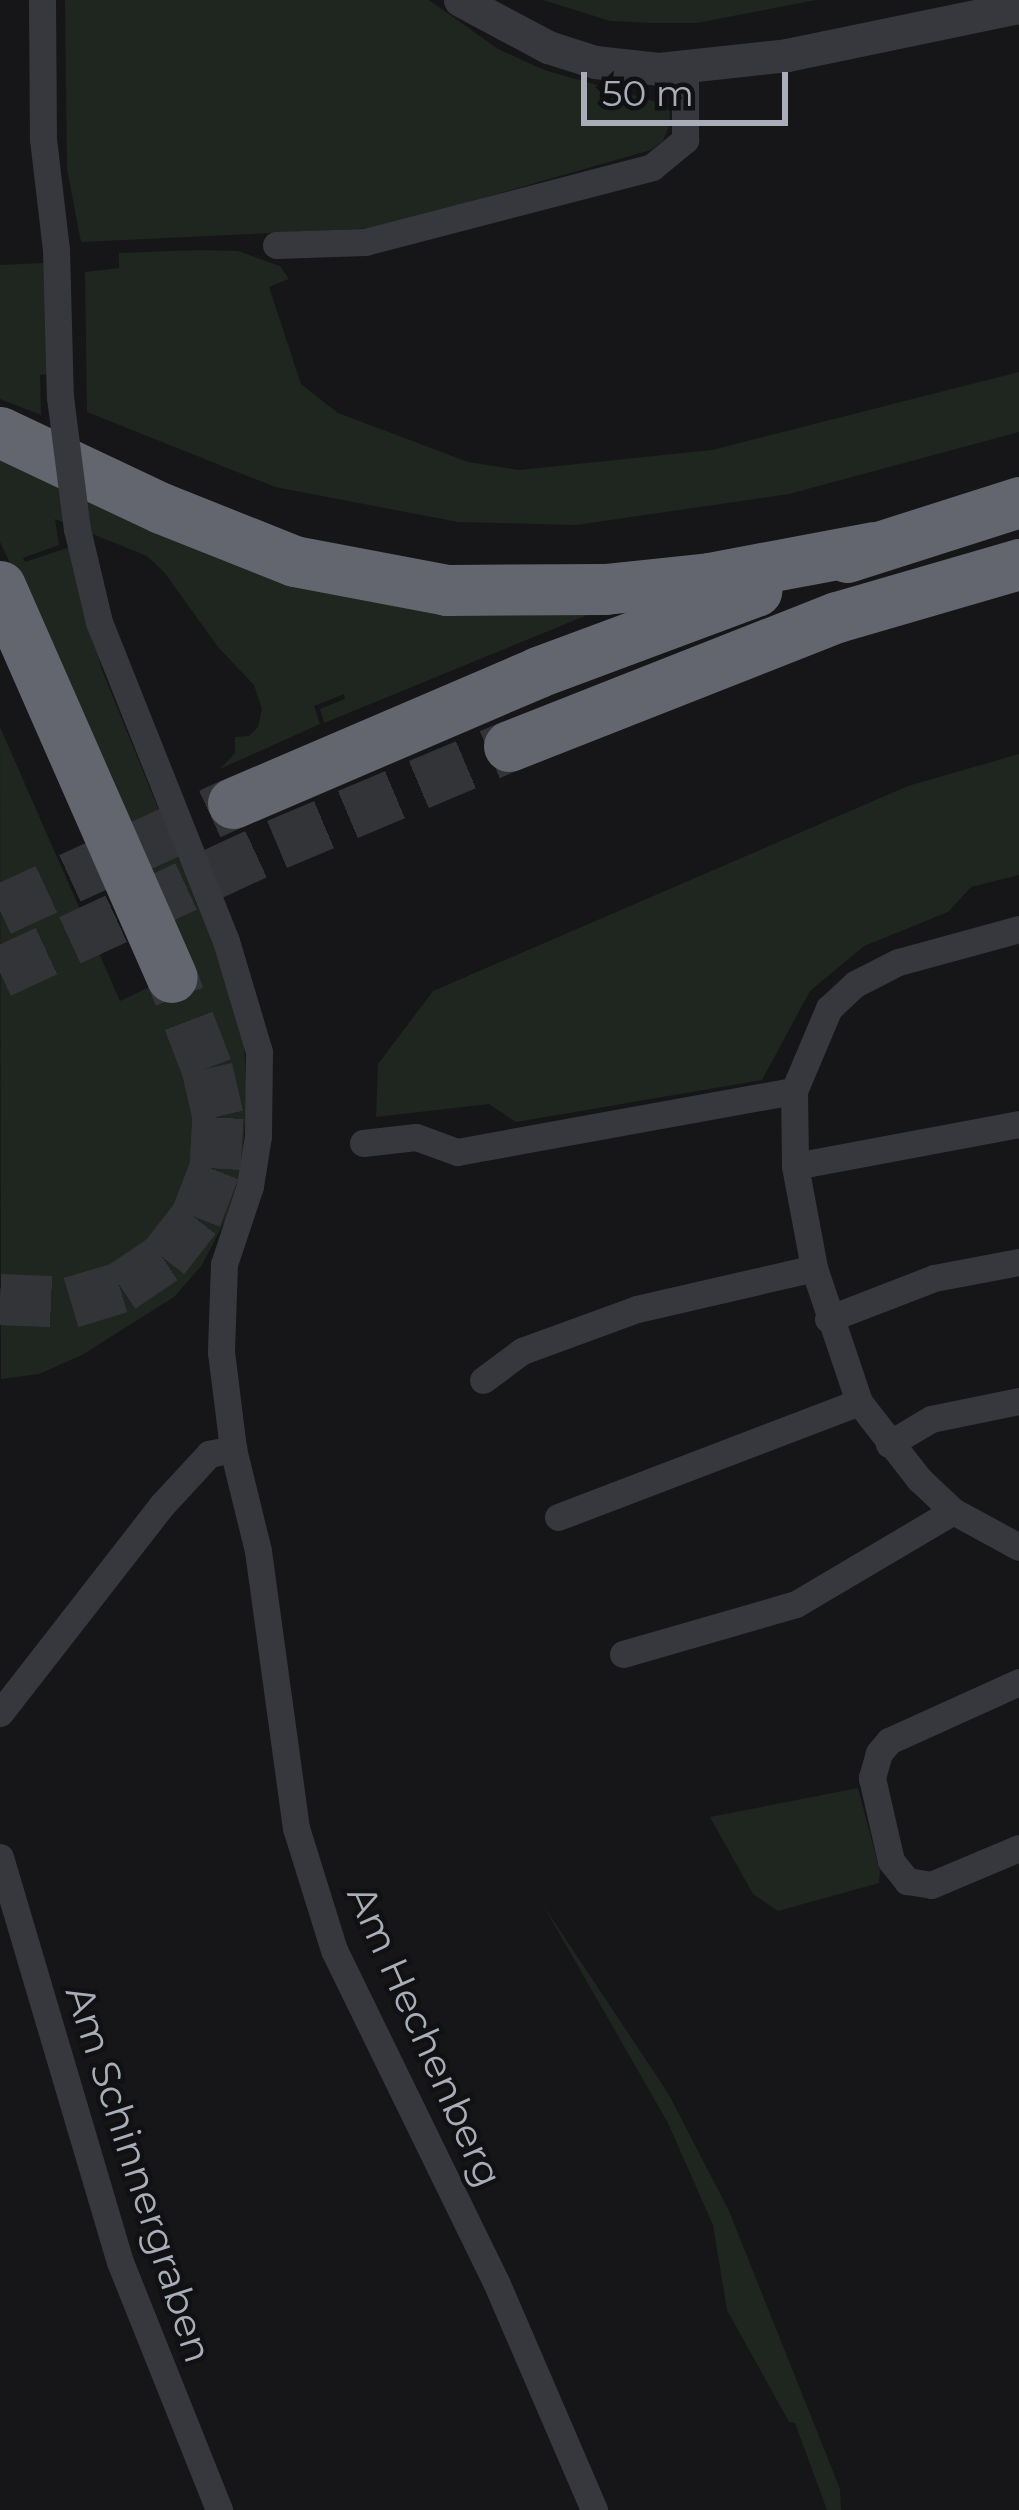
<!DOCTYPE html>
<style>
body{margin:0}
#map{position:relative;width:1019px;height:2510px;overflow:hidden;background:#161618;font-family:Montserrat,sans-serif}
div>[style]{position:absolute}
.green>*{inset:0;background:#1e261f}
.motorway-tunnel>*{height:51px;margin-top:-25.5px;transform-origin:0;background:repeating-linear-gradient(90deg,#333438 0 51px,transparent 0 77px)}
.minor>*{height:27px;margin:-13.5px;padding:0 13.5px;transform-origin:13.5px;border-radius:13.5px;background:#37383d}
.tertiary>*{height:33px;margin:-16.5px;padding:0 16.5px;transform-origin:16.5px;border-radius:16.5px;background:#37383d}
.motorway>*{height:51px;margin:-25.5px;padding:0 25.5px;transform-origin:25.5px;border-radius:25.5px;background:#63666e}
.minor-bridge>*{height:27px;margin:-13.5px;padding:0 13.5px;transform-origin:13.5px;border-radius:13.5px;background:#37383d}
span{translate:-50% -50%;white-space:nowrap;text-align:center;line-height:1.15;-webkit-text-stroke:9px #111113;paint-order:stroke}
.street-label{font-size:39px;color:#a8adb8}
.scale{position:absolute;left:581px;top:72px;width:207px;height:54px;box-sizing:border-box;border:6px solid #a8adb8;border-top:0;padding-left:15px;font-size:36px;line-height:42px;white-space:nowrap;color:#a8adb8;-webkit-text-stroke:9px #111113;paint-order:stroke}
</style>
<div id="map">
<div class="green">
<div style="clip-path:polygon(65px 0,429px 0,498px 49px,544px 70px,657px 102px,670px 111px,669px 126px,663px 141px,651px 150px,378px 228px,81px 242px,67px 169px)"></div>
<div style="clip-path:polygon(543px 0,816px 0,697px 23px,650px 23px,610px 21px)"></div>
<div style="clip-path:polygon(200px 250px,238px 251px,280px 266px,289px 279px,269px 287px,301px 384px,338px 413px,468px 462px,519px 470px,712px 450px,1019px 372px,1019px 432px,789px 494px,576px 525px,458px 522px,275px 487px,87px 412px,85px 272px,119px 268px,119px 253px)"></div>
<div style="clip-path:polygon(44px 263px,47px 374px,40px 375px,41px 415px,0 399px,0 265px)"></div>
<div style="clip-path:polygon(0 449px,47px 476px,583px 609px,585px 616px,324px 723px,320px 709px,345px 699px,344px 694px,314px 706px,320px 724px,220px 769px,235px 753px,235px 737px,249px 736px,258px 727px,262px 709px,254px 685px,218px 647px,164px 572px,147px 556px,55px 519px,59px 545px,23px 558px,25px 562px,70px 547px,102px 670px,218px 956px,244px 1044px,247px 1095px,242px 1165px,233px 1205px,202px 1265px,174px 1297px,82px 1355px,39px 1374px,1px 1379px,0 727px,120px 1001px,183px 971px,113px 778px,0 542px)"></div>
<div style="clip-path:polygon(1019px 754px,1019px 875px,971px 887px,948px 912px,864px 946px,810px 991px,762px 1080px,516px 1122px,489px 1104px,376px 1117px,378px 1064px,433px 991px,908px 786px)"></div>
<div style="clip-path:polygon(858px 1788px,880px 1871px,879px 1883px,778px 1911px,753px 1894px,710px 1817px)"></div>
<div style="clip-path:polygon(543px 1905px,668px 2093px,729px 2211px,840px 2489px,841px 2510px,827px 2510px,795px 2423px,789px 2422px,727px 2310px,713px 2225px,668px 2123px)"></div>
</div>
<div class="motorway-tunnel">
<div style="left:0;top:910px;width:256px;rotate:-24.7deg"></div>
<div style="left:0;top:972px;width:305px;rotate:-24.8deg"></div>
<div style="left:277px;top:844px;width:252px;rotate:-22.9deg"></div>
<div style="left:0;top:1299px;width:71px;rotate:2.4deg"></div>
<div style="left:71px;top:1302px;width:52px;rotate:-16.7deg"></div>
<div style="left:121px;top:1287px;width:52px;rotate:-34deg"></div>
<div style="left:164px;top:1258px;width:52px;rotate:-52deg"></div>
<div style="left:196px;top:1217px;width:53px;rotate:-68.8deg"></div>
<div style="left:215px;top:1168px;width:52px;rotate:-86.7deg"></div>
<div style="left:218px;top:1116px;width:49px;rotate:-102.9deg"></div>
<div style="left:207px;top:1068px;width:97px;rotate:-111deg"></div>
</div>
<div class="minor">
<div style="left:42px;top:0;width:139px;rotate:89.6deg"></div>
<div style="left:43px;top:139px;width:111px;rotate:83.3deg"></div>
<div style="left:56px;top:249px;width:148px;rotate:88.5deg"></div>
<div style="left:276px;top:245px;width:89px;rotate:-1.9deg"></div>
<div style="left:365px;top:242px;width:297px;rotate:-14.6deg"></div>
<div style="left:652px;top:167px;width:43px;rotate:-39.3deg"></div>
<div style="left:685px;top:140px;width:71px;rotate:-90deg"></div>
<div style="left:77px;top:529px;width:96px;rotate:76.7deg"></div>
<div style="left:99px;top:622px;width:343px;rotate:68.3deg"></div>
<div style="left:226px;top:941px;width:116px;rotate:73.4deg"></div>
<div style="left:259px;top:1052px;width:84px;rotate:90.7deg"></div>
<div style="left:258px;top:1136px;width:51px;rotate:99.1deg"></div>
<div style="left:250px;top:1186px;width:82px;rotate:108.4deg"></div>
<div style="left:224px;top:1264px;width:88px;rotate:92deg"></div>
<div style="left:221px;top:1352px;width:98px;rotate:82.9deg"></div>
<div style="left:233px;top:1449px;width:105px;rotate:76.2deg"></div>
<div style="left:258px;top:1551px;width:280px;rotate:82.2deg"></div>
<div style="left:296px;top:1828px;width:128px;rotate:72.7deg"></div>
<div style="left:334px;top:1950px;width:369px;rotate:64deg"></div>
<div style="left:496px;top:2282px;width:248px;rotate:66.7deg"></div>
<div style="left:1019px;top:929px;width:125px;rotate:164.7deg"></div>
<div style="left:898px;top:962px;width:48px;rotate:152.9deg"></div>
<div style="left:855px;top:984px;width:35px;rotate:137deg"></div>
<div style="left:829px;top:1008px;width:90px;rotate:112.9deg"></div>
<div style="left:794px;top:1091px;width:75px;rotate:89.2deg"></div>
<div style="left:795px;top:1166px;width:104px;rotate:79.4deg"></div>
<div style="left:814px;top:1268px;width:141px;rotate:71.4deg"></div>
<div style="left:859px;top:1402px;width:98px;rotate:52.1deg"></div>
<div style="left:919px;top:1479px;width:47px;rotate:43.3deg"></div>
<div style="left:953px;top:1511px;width:75px;rotate:28.6deg"></div>
<div style="left:363px;top:1143px;width:53px;rotate:-6.5deg"></div>
<div style="left:416px;top:1137px;width:44px;rotate:20.1deg"></div>
<div style="left:457px;top:1152px;width:342px;rotate:-10.3deg"></div>
<div style="left:795px;top:1166px;width:228px;rotate:-10.6deg"></div>
<div style="left:828px;top:1319px;width:114px;rotate:-21.1deg"></div>
<div style="left:934px;top:1278px;width:86px;rotate:-10.7deg"></div>
<div style="left:483px;top:1380px;width:49px;rotate:-36.6deg"></div>
<div style="left:522px;top:1351px;width:122px;rotate:-20.1deg"></div>
<div style="left:637px;top:1309px;width:182px;rotate:-13deg"></div>
<div style="left:889px;top:1444px;width:49px;rotate:-30.8deg"></div>
<div style="left:931px;top:1419px;width:90px;rotate:-11.6deg"></div>
<div style="left:558px;top:1517px;width:322px;rotate:-20.9deg"></div>
<div style="left:623px;top:1654px;width:180px;rotate:-16.1deg"></div>
<div style="left:796px;top:1604px;width:182px;rotate:-30.6deg"></div>
<div style="left:1019px;top:1682px;width:143px;rotate:155.6deg"></div>
<div style="left:889px;top:1741px;width:16px;rotate:130deg"></div>
<div style="left:879px;top:1753px;width:26px;rotate:106deg"></div>
<div style="left:872px;top:1778px;width:85px;rotate:77.1deg"></div>
<div style="left:891px;top:1861px;width:26px;rotate:51deg"></div>
<div style="left:907px;top:1881px;width:24px;rotate:9deg"></div>
<div style="left:931px;top:1885px;width:95px;rotate:-22.8deg"></div>
<div style="left:0;top:1713px;width:262px;rotate:-52.1deg"></div>
<div style="left:161px;top:1506px;width:71px;rotate:-47.3deg"></div>
<div style="left:209px;top:1454px;width:25px;rotate:-12deg"></div>
<div style="left:0;top:1857px;width:422px;rotate:73.5deg"></div>
<div style="left:120px;top:2262px;width:267px;rotate:68.2deg"></div>
</div>
<div class="tertiary">
<div style="left:460px;top:0;width:100px;rotate:28.1deg"></div>
<div style="left:548px;top:47px;width:49px;rotate:17.7deg"></div>
<div style="left:595px;top:62px;width:64px;rotate:6.2deg"></div>
<div style="left:659px;top:69px;width:129px;rotate:-6.2deg"></div>
<div style="left:787px;top:55px;width:237px;rotate:-11.7deg"></div>
</div>
<div class="motorway">
<div style="left:0;top:432px;width:178px;rotate:25.3deg"></div>
<div style="left:161px;top:508px;width:143px;rotate:21.7deg"></div>
<div style="left:294px;top:561px;width:156px;rotate:10.7deg"></div>
<div style="left:447px;top:590px;width:158px;rotate:-0.4deg"></div>
<div style="left:605px;top:589px;width:105px;rotate:-6deg"></div>
<div style="left:709px;top:578px;width:169px;rotate:-10.6deg"></div>
<div style="left:847px;top:557px;width:181px;rotate:-17.7deg"></div>
<div style="left:0;top:586px;width:427px;rotate:66.3deg"></div>
<div style="left:509px;top:746px;width:352px;rotate:-21.5deg"></div>
<div style="left:837px;top:617px;width:190px;rotate:-16.2deg"></div>
<div style="left:233px;top:803px;width:332px;rotate:-23.2deg"></div>
<div style="left:538px;top:672px;width:233px;rotate:-20.4deg"></div>
</div>
<div class="minor-bridge">
<div style="left:60px;top:397px;width:133px;rotate:82.7deg"></div>
</div>
<div class="street-label">
<span style="left:425px;top:2036px;rotate:66deg">Am Hechenberg</span>
<span style="left:139px;top:2174px;rotate:72deg">Am Schinnergraben</span>
</div>
<div class="scale">50 m</div>
</div>
